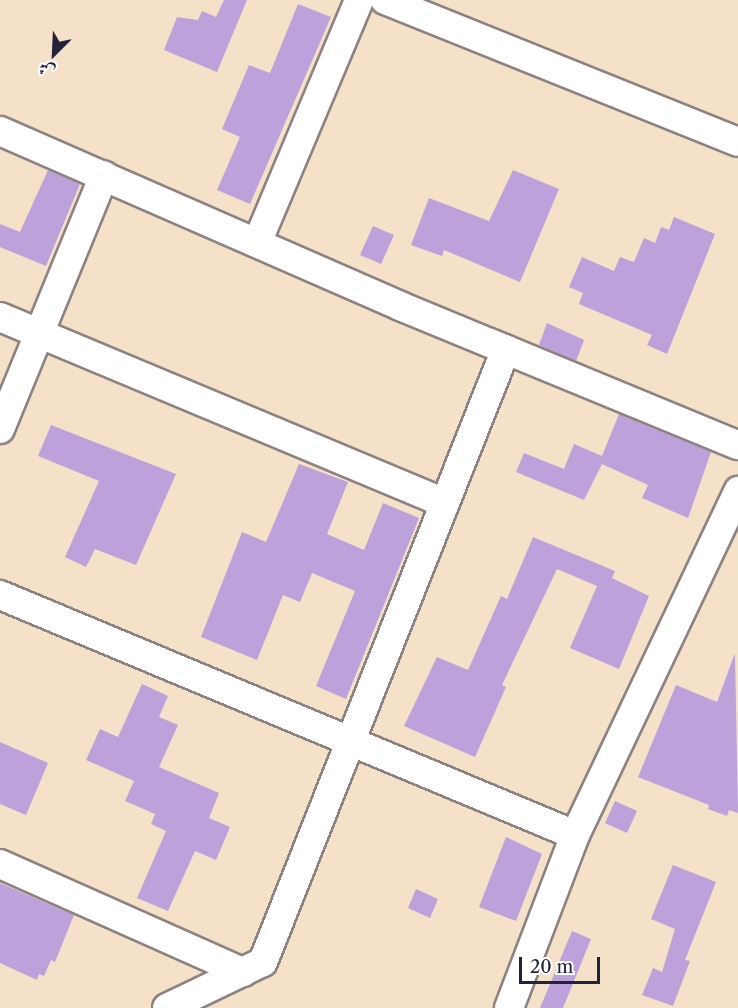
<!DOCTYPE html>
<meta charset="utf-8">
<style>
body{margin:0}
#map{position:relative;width:738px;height:1008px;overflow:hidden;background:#f5e1c7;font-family:"Libre Caslon Text",Amiri,serif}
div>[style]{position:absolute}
.building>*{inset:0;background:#bda1da}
.roads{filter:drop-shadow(2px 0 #8c8281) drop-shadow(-2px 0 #8c8281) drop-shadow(0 2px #8c8281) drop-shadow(0 -2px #8c8281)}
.minor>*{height:28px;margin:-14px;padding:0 14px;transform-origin:14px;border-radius:14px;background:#fff}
span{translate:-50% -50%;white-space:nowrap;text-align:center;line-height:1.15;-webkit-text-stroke:4.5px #fff;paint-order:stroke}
.north{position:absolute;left:24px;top:24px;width:60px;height:60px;-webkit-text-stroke:4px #fff;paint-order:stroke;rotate:204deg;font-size:16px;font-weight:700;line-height:24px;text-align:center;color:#22223b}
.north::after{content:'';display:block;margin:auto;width:21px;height:27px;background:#22223b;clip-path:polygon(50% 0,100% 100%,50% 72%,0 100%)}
.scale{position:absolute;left:519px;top:957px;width:81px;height:27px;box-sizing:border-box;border:3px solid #22223b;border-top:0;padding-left:8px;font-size:18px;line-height:21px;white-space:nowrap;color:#22223b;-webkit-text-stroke:4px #fff;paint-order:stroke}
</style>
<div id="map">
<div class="building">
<div style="clip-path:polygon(224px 0,247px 0,217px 72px,164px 50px,177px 17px,198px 20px,202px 11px,216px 17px)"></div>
<div style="clip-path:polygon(298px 4px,331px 17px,250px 204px,217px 190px,240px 137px,222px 129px,249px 65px,270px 73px)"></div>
<div style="clip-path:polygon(48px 170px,80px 184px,46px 266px,0 247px,0 224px,20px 232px)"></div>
<div style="clip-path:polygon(513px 170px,559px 189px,520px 282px,444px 250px,442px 256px,411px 245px,429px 198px,489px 221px)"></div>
<div style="clip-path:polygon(674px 217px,715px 234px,667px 354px,647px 345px,652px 335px,579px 304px,583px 293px,569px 287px,582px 257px,614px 271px,620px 257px,634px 262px,644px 238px,655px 243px,661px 227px,669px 230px)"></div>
<div style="clip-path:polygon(373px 226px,394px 235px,381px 264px,360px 255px)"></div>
<div style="clip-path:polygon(547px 323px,584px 340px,576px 361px,539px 345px)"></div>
<div style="clip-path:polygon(619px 414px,711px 452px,688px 518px,642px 498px,648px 485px,602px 464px,584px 500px,516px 472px,524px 453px,564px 469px,574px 444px,602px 456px)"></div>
<div style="clip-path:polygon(51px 425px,176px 474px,136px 565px,95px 549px,86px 567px,65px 557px,99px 481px,38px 456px)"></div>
<div style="clip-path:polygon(299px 464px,348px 482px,327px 534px,364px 550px,383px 503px,419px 518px,346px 699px,316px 686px,355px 591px,312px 573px,300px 602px,283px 595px,257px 660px,201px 637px,242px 532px,266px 542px)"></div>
<div style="clip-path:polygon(533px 537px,615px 571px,612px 578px,649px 596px,619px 669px,570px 648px,597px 586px,557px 569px,502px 685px,506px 687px,475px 757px,404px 726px,437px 657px,468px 670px,501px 596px,507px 599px)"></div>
<div style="clip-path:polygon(735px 653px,738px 813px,729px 810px,727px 816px,708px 809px,709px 805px,638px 777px,676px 685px,717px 702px)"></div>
<div style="clip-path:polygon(142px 684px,168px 696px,159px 717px,178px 725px,159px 767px,219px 793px,209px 818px,230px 827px,216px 860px,195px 851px,168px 911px,137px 898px,166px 831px,151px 824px,155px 814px,125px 801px,134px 781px,86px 760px,100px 729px,118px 737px)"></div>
<div style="clip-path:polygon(0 742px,48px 763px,26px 815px,0 804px)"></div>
<div style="clip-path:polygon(615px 801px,637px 811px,627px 833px,605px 823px)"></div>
<div style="clip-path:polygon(506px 837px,542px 854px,516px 921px,479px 907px)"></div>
<div style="clip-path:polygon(673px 865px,716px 882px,685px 960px,690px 961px,673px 1006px,642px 995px,653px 968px,662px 972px,675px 929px,651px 919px)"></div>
<div style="clip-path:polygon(0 883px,74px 915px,55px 962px,51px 960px,44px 976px,39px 974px,37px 980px,0 963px)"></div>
<div style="clip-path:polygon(416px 889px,438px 899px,430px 918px,408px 908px)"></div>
<div style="clip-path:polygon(572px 931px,591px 939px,563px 1008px,540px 1008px)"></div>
</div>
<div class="roads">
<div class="minor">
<div style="left:385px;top:0;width:380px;rotate:21.9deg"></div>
<div style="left:0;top:131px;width:437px;rotate:23.6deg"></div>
<div style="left:400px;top:306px;width:365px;rotate:22.4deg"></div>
<div style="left:257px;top:243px;width:264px;rotate:-67.2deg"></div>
<div style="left:0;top:317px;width:482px;rotate:22.7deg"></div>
<div style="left:0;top:429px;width:274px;rotate:-67.7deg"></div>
<div style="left:0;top:595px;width:623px;rotate:22.66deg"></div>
<div style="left:0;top:864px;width:266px;rotate:24deg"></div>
<div style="left:167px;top:1008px;width:106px;rotate:-25.6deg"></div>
<div style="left:263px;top:962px;width:659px;rotate:-68.38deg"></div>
<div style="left:509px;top:1008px;width:185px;rotate:-69.1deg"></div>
<div style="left:575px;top:835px;width:381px;rotate:-64.6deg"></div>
</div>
</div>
<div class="north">ش</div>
<div class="scale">20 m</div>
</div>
